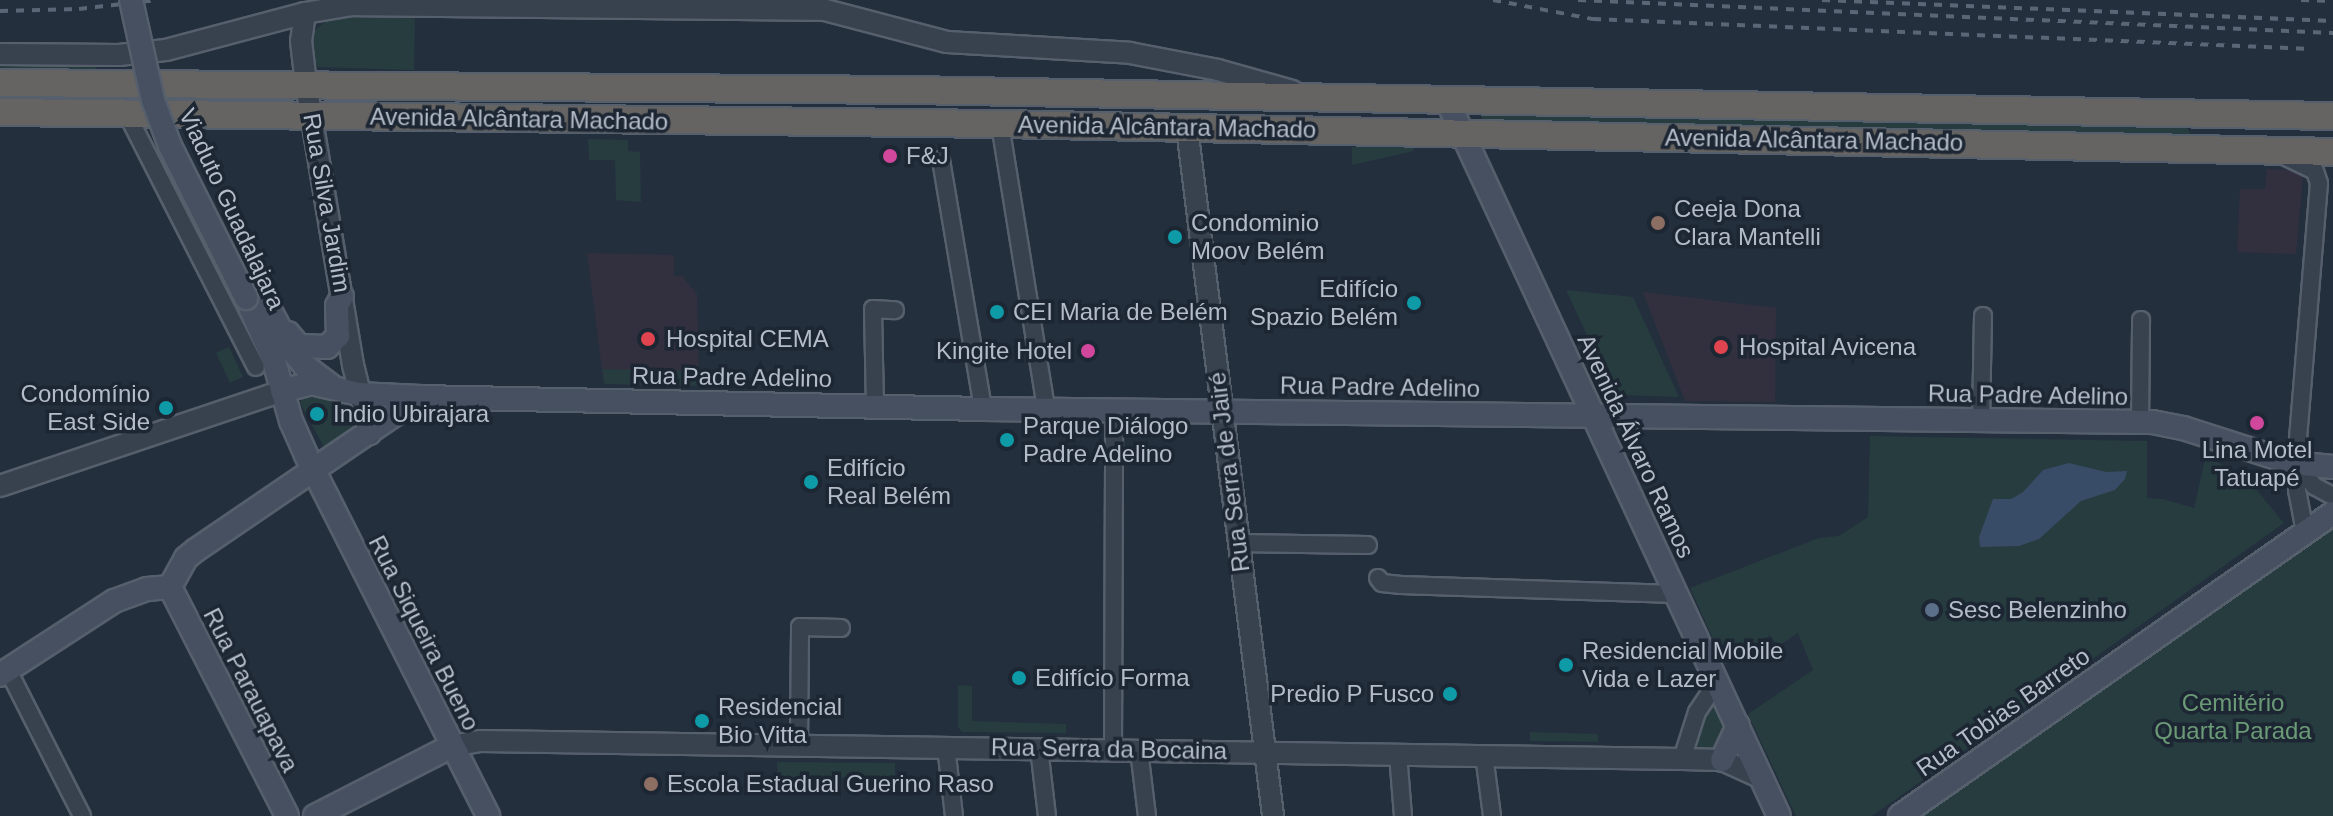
<!DOCTYPE html>
<meta charset="utf-8">
<style>
body{margin:0}
#map{position:relative;width:2333px;height:816px;overflow:hidden;background:#242f3e;font-family:Arial,sans-serif}
div>[style]{position:absolute}
.medical>*{inset:0;background:#32303f}
.green>*{inset:0;background:#263c3f}
.water>*{inset:0;background:#394c67}
.roads{filter:drop-shadow(2px 0 #565f6c) drop-shadow(-2px 0 #565f6c) drop-shadow(0 2px #565f6c) drop-shadow(0 -2px #565f6c)}
.minor>*{height:16px;margin:-8px;padding:0 8px;transform-origin:8px;border-radius:8px;background:#38414e}
.tertiary>*{height:20px;margin:-10px;padding:0 10px;transform-origin:10px;border-radius:10px;background:#38414e}
.secondary>*{height:22px;margin:-11px;padding:0 11px;transform-origin:11px;border-radius:11px;background:#465061}
.trunk>*{height:26px;margin:-13px;padding:0 13px;transform-origin:13px;border-radius:13px;background:#656462}
.rail>*{height:4px;margin-top:-2px;transform-origin:0;background:repeating-linear-gradient(90deg,#5a6575 0 8px,transparent 0 16px)}
.bridges{filter:drop-shadow(2px 0 #565f6c) drop-shadow(-2px 0 #565f6c) drop-shadow(0 2px #565f6c) drop-shadow(0 -2px #565f6c)}
.secondary-bridge>*{height:22px;margin:-11px;padding:0 11px;transform-origin:11px;border-radius:11px;background:#465061}
.dots>*{width:22px;height:22px;translate:-50% -50%;box-sizing:border-box;border:4px solid #1d2633;border-radius:50%}
span{translate:-50% -50%;white-space:nowrap;text-align:center;line-height:1.15;-webkit-text-stroke:7px #1d2633;paint-order:stroke}
.street-label{font-size:24px;color:#b4bcc9}
.poi-label{font-size:24px;color:#b4bcc9}
.left{translate:0 -50%;text-align:left}
.right{translate:-100% -50%;text-align:right}
.park-label{font-size:24px;color:#6b9a76}
</style>
<div id="map">
<div class="medical">
<div style="clip-path:polygon(2267px 169px,2298px 170px,2303px 176px,2296px 254px,2237px 252px,2240px 189px,2265px 189px)"></div>
<div style="clip-path:polygon(587px 253px,674px 255px,674px 276px,682px 276px,697px 294px,699px 386px,604px 384px)"></div>
<div style="clip-path:polygon(1643px 292px,1776px 308px,1775px 402px,1685px 401px)"></div>
</div>
<div class="green">
<div style="clip-path:polygon(415px 13px,414px 70px,317px 67px,312px 62px,314px 31px,334px 15px)"></div>
<div style="clip-path:polygon(0 61px,96px 62px,96px 71px,0 70px)"></div>
<div style="clip-path:polygon(1481px 108px,2184px 123px,2191px 135px,2186px 140px,1482px 125px)"></div>
<div style="clip-path:polygon(588px 139px,628px 140px,628px 151px,640px 152px,641px 202px,616px 200px,615px 160px,589px 160px)"></div>
<div style="clip-path:polygon(1352px 147px,1414px 147px,1414px 151px,1352px 165px)"></div>
<div style="clip-path:polygon(1566px 290px,1633px 297px,1679px 397px,1620px 395px,1613px 391px)"></div>
<div style="clip-path:polygon(229px 347px,243px 377px,230px 383px,216px 353px)"></div>
<div style="clip-path:polygon(602px 369px,699px 371px,699px 386px,604px 384px)"></div>
<div style="clip-path:polygon(313px 395px,355px 408px,359px 429px,324px 447px,300px 403px,302px 398px)"></div>
<div style="clip-path:polygon(1870px 436px,2147px 441px,2147px 498px,2163px 499px,2194px 508px,2206px 455px,2249px 481px,2284px 523px,1872px 816px,1796px 816px,1748px 714px,1813px 670px,1798px 633px,1778px 646px,1770px 635px,1725px 665px,1690px 588px,1819px 538px,1839px 536px,1868px 517px)"></div>
<div style="clip-path:polygon(2333px 526px,2333px 816px,1919px 816px)"></div>
<div style="clip-path:polygon(958px 685px,972px 686px,972px 721px,1066px 724px,1066px 733px,962px 732px,958px 727px)"></div>
<div style="clip-path:polygon(1718px 686px,1752px 759px,1685px 759px)"></div>
<div style="clip-path:polygon(1530px 732px,1598px 734px,1598px 742px,1530px 741px)"></div>
<div style="clip-path:polygon(777px 762px,895px 763px,895px 777px,778px 778px)"></div>
</div>
<div class="water">
<div style="clip-path:polygon(2069px 463px,2106px 472px,2127px 471px,2125px 479px,2115px 490px,2081px 501px,2039px 539px,2019px 546px,1980px 547px,1979px 537px,1993px 499px,2011px 499px,2023px 492px,2043px 470px)"></div>
</div>
<div class="roads">
<div class="minor">
<div style="left:126px;top:112px;width:286px;rotate:63deg"></div>
<div style="left:1000px;top:124px;width:289px;rotate:80.8deg"></div>
<div style="left:2284px;top:156px;width:34px;rotate:26deg"></div>
<div style="left:2315px;top:171px;width:13px;rotate:72deg"></div>
<div style="left:2319px;top:183px;width:259px;rotate:94.7deg"></div>
<div style="left:2298px;top:441px;width:49px;rotate:91.2deg"></div>
<div style="left:2297px;top:490px;width:43px;rotate:79.2deg"></div>
<div style="left:941px;top:160px;width:253px;rotate:80.4deg"></div>
<div style="left:875px;top:406px;width:97px;rotate:-91.2deg"></div>
<div style="left:873px;top:309px;width:22px;rotate:3deg"></div>
<div style="left:1981px;top:420px;width:104px;rotate:-88.9deg"></div>
<div style="left:2140px;top:422px;width:102px;rotate:-89.4deg"></div>
<div style="left:2297px;top:464px;width:28px;rotate:52deg"></div>
<div style="left:2314px;top:486px;width:21px;rotate:28deg"></div>
<div style="left:1237px;top:543px;width:131px;rotate:0.9deg"></div>
<div style="left:1378px;top:578px;width:6px;rotate:51deg"></div>
<div style="left:1382px;top:583px;width:19px;rotate:6deg"></div>
<div style="left:1401px;top:585px;width:274px;rotate:1.9deg"></div>
<div style="left:8px;top:670px;width:164px;rotate:63.1deg"></div>
<div style="left:799px;top:745px;width:118px;rotate:-89.5deg"></div>
<div style="left:800px;top:627px;width:41px;rotate:1.4deg"></div>
<div style="left:946px;top:746px;width:70px;rotate:83.5deg"></div>
<div style="left:1039px;top:748px;width:68px;rotate:83.3deg"></div>
<div style="left:1113px;top:749px;width:340px;rotate:-89.8deg"></div>
<div style="left:1139px;top:750px;width:66px;rotate:83.1deg"></div>
<div style="left:1398px;top:754px;width:62px;rotate:85.4deg"></div>
<div style="left:1484px;top:755px;width:62px;rotate:82.5deg"></div>
<div style="left:1682px;top:759px;width:49px;rotate:-72.3deg"></div>
<div style="left:1697px;top:712px;width:37px;rotate:-56deg"></div>
</div>
<div class="tertiary">
<div style="left:305px;top:13px;width:28px;rotate:98deg"></div>
<div style="left:301px;top:41px;width:43px;rotate:83.4deg"></div>
<div style="left:306px;top:84px;width:285px;rotate:80.5deg"></div>
<div style="left:353px;top:365px;width:71px;rotate:76.2deg"></div>
<div style="left:0;top:54px;width:119px;rotate:0.5deg"></div>
<div style="left:119px;top:55px;width:47px;rotate:-6.1deg"></div>
<div style="left:166px;top:50px;width:144px;rotate:-14.9deg"></div>
<div style="left:305px;top:13px;width:48px;rotate:-9.7deg"></div>
<div style="left:352px;top:5px;width:473px;rotate:0.6deg"></div>
<div style="left:825px;top:10px;width:126px;rotate:14.7deg"></div>
<div style="left:947px;top:42px;width:183px;rotate:3.4deg"></div>
<div style="left:1130px;top:53px;width:90px;rotate:10.9deg"></div>
<div style="left:1218px;top:70px;width:77px;rotate:15.8deg"></div>
<div style="left:1187px;top:128px;width:693px;rotate:82.87deg"></div>
<div style="left:0;top:486px;width:298px;rotate:-18.6deg"></div>
<div style="left:452px;top:746px;width:29px;rotate:-10deg"></div>
<div style="left:481px;top:741px;width:1201px;rotate:0.86deg"></div>
<div style="left:1682px;top:759px;width:40px;rotate:1.4deg"></div>
<div style="left:1722px;top:760px;width:44px;rotate:24.2deg"></div>
</div>
<div class="secondary">
<div style="left:1446px;top:98px;width:791px;rotate:65.12deg"></div>
<div style="left:259px;top:289px;width:67px;rotate:62.3deg"></div>
<div style="left:290px;top:348px;width:23px;rotate:50deg"></div>
<div style="left:305px;top:366px;width:34px;rotate:37deg"></div>
<div style="left:246px;top:298px;width:69px;rotate:66deg"></div>
<div style="left:274px;top:361px;width:62px;rotate:74.2deg"></div>
<div style="left:291px;top:421px;width:37px;rotate:66deg"></div>
<div style="left:306px;top:455px;width:404px;rotate:63.2deg"></div>
<div style="left:288px;top:333px;width:17px;rotate:50deg"></div>
<div style="left:299px;top:346px;width:28px;rotate:2deg"></div>
<div style="left:327px;top:347px;width:16px;rotate:-45deg"></div>
<div style="left:338px;top:336px;width:30px;rotate:-92deg"></div>
<div style="left:337px;top:306px;width:11px;rotate:-63deg"></div>
<div style="left:282px;top:391px;width:30px;rotate:-15deg"></div>
<div style="left:311px;top:383px;width:49px;rotate:12.9deg"></div>
<div style="left:359px;top:394px;width:61px;rotate:2.8deg"></div>
<div style="left:420px;top:397px;width:563px;rotate:1.22deg"></div>
<div style="left:983px;top:409px;width:1169px;rotate:0.64deg"></div>
<div style="left:2152px;top:422px;width:32px;rotate:11deg"></div>
<div style="left:2183px;top:428px;width:115px;rotate:17.7deg"></div>
<div style="left:2293px;top:463px;width:40px;rotate:5.7deg"></div>
<div style="left:170px;top:587px;width:33px;rotate:-61deg"></div>
<div style="left:186px;top:558px;width:13px;rotate:-39deg"></div>
<div style="left:196px;top:550px;width:271px;rotate:-34.3deg"></div>
<div style="left:170px;top:587px;width:257px;rotate:62.9deg"></div>
<div style="left:0;top:675px;width:136px;rotate:-33deg"></div>
<div style="left:114px;top:601px;width:35px;rotate:-20deg"></div>
<div style="left:147px;top:589px;width:23px;rotate:-5deg"></div>
<div style="left:1722px;top:760px;width:38px;rotate:-65deg"></div>
<div style="left:315px;top:816px;width:154px;rotate:-27.1deg"></div>
<div style="left:1900px;top:816px;width:528px;rotate:-34.98deg"></div>
</div>
<div class="trunk">
<div style="left:0;top:83px;width:910px;rotate:0.44deg"></div>
<div style="left:910px;top:90px;width:1423px;rotate:1.05deg"></div>
<div style="left:0;top:112px;width:1000px;rotate:0.69deg"></div>
<div style="left:1000px;top:124px;width:1333px;rotate:1.2deg"></div>
</div>
</div>
<div class="rail">
<div style="left:1493px;top:0;width:102px;rotate:10.8deg"></div>
<div style="left:1593px;top:19px;width:719px;rotate:2.39deg"></div>
<div style="left:1578px;top:0;width:756px;rotate:2.5deg"></div>
<div style="left:1822px;top:0;width:511px;rotate:2.35deg"></div>
<div style="left:2301px;top:0;width:32px;rotate:2deg"></div>
<div style="left:0;top:11px;width:79px;rotate:-1.5deg"></div>
<div style="left:79px;top:9px;width:78px;rotate:-6.7deg"></div>
</div>
<div class="bridges">
<div class="secondary-bridge">
<div style="left:131px;top:0;width:102px;rotate:77.6deg"></div>
<div style="left:153px;top:100px;width:49px;rotate:69.7deg"></div>
<div style="left:170px;top:146px;width:170px;rotate:63.4deg"></div>
</div>
</div>
<div class="dots">
<div style="left:890px;top:156px;background:#d1479c"></div>
<div style="left:1658px;top:223px;background:#8d6e63"></div>
<div style="left:1175px;top:237px;background:#0f9aa8"></div>
<div style="left:1414px;top:303px;background:#0f9aa8"></div>
<div style="left:997px;top:312px;background:#0f9aa8"></div>
<div style="left:648px;top:339px;background:#e0444e"></div>
<div style="left:1721px;top:347px;background:#e0444e"></div>
<div style="left:1088px;top:351px;background:#d1479c"></div>
<div style="left:166px;top:408px;background:#0f9aa8"></div>
<div style="left:317px;top:414px;background:#0f9aa8"></div>
<div style="left:2257px;top:423px;background:#d1479c"></div>
<div style="left:1007px;top:440px;background:#0f9aa8"></div>
<div style="left:811px;top:482px;background:#0f9aa8"></div>
<div style="left:1932px;top:610px;background:#5c6f8a"></div>
<div style="left:1566px;top:665px;background:#0f9aa8"></div>
<div style="left:1019px;top:678px;background:#0f9aa8"></div>
<div style="left:1450px;top:694px;background:#0f9aa8"></div>
<div style="left:702px;top:721px;background:#0f9aa8"></div>
<div style="left:651px;top:784px;background:#8d6e63"></div>
</div>
<div class="street-label">
<span style="left:519px;top:119px;rotate:1deg">Avenida Alcântara Machado</span>
<span style="left:1167px;top:127px;rotate:1deg">Avenida Alcântara Machado</span>
<span style="left:1814px;top:140px;rotate:1deg">Avenida Alcântara Machado</span>
<span style="left:327px;top:203px;rotate:80deg">Rua Silva Jardim</span>
<span style="left:232px;top:209px;rotate:65deg">Viaduto Guadalajara</span>
<span style="left:732px;top:377px;rotate:1deg">Rua Padre Adelino</span>
<span style="left:1380px;top:387px;rotate:1deg">Rua Padre Adelino</span>
<span style="left:2028px;top:395px;rotate:1deg">Rua Padre Adelino</span>
<span style="left:1636px;top:446px;rotate:65deg">Avenida Álvaro Ramos</span>
<span style="left:1229px;top:472px;rotate:-97deg">Rua Serra de Jairé</span>
<span style="left:424px;top:633px;rotate:63deg">Rua Siqueira Bueno</span>
<span style="left:251px;top:690px;rotate:63deg">Rua Parauapava</span>
<span style="left:2003px;top:712px;rotate:-35deg">Rua Tobias Barreto</span>
<span style="left:1109px;top:749px;rotate:1deg">Rua Serra da Bocaina</span>
</div>
<div class="poi-label">
<span class="left" style="left:906px;top:156px">F&amp;J</span>
<span class="left" style="left:1674px;top:223px">Ceeja Dona<br>Clara Mantelli</span>
<span class="left" style="left:1191px;top:237px">Condominio<br>Moov Belém</span>
<span class="right" style="left:1398px;top:303px">Edifício<br>Spazio Belém</span>
<span class="left" style="left:1013px;top:312px">CEI Maria de Belém</span>
<span class="left" style="left:666px;top:339px">Hospital CEMA</span>
<span class="left" style="left:1739px;top:347px">Hospital Avicena</span>
<span class="right" style="left:1072px;top:351px">Kingite Hotel</span>
<span class="right" style="left:150px;top:408px">Condomínio<br>East Side</span>
<span class="left" style="left:333px;top:414px">Indio Ubirajara</span>
<span class="left" style="left:1023px;top:440px">Parque Diálogo<br>Padre Adelino</span>
<span style="left:2257px;top:464px">Lina Motel<br>Tatuapé</span>
<span class="left" style="left:827px;top:482px">Edifício<br>Real Belém</span>
<span class="left" style="left:1948px;top:610px">Sesc Belenzinho</span>
<span class="left" style="left:1582px;top:665px">Residencial Mobile<br>Vida e Lazer</span>
<span class="left" style="left:1035px;top:678px">Edifício Forma</span>
<span class="right" style="left:1434px;top:694px">Predio P Fusco</span>
<span class="left" style="left:718px;top:721px">Residencial<br>Bio Vitta</span>
<span class="left" style="left:667px;top:784px">Escola Estadual Guerino Raso</span>
</div>
<div class="park-label">
<span style="left:2233px;top:717px">Cemitério<br>Quarta Parada</span>
</div>
</div>
